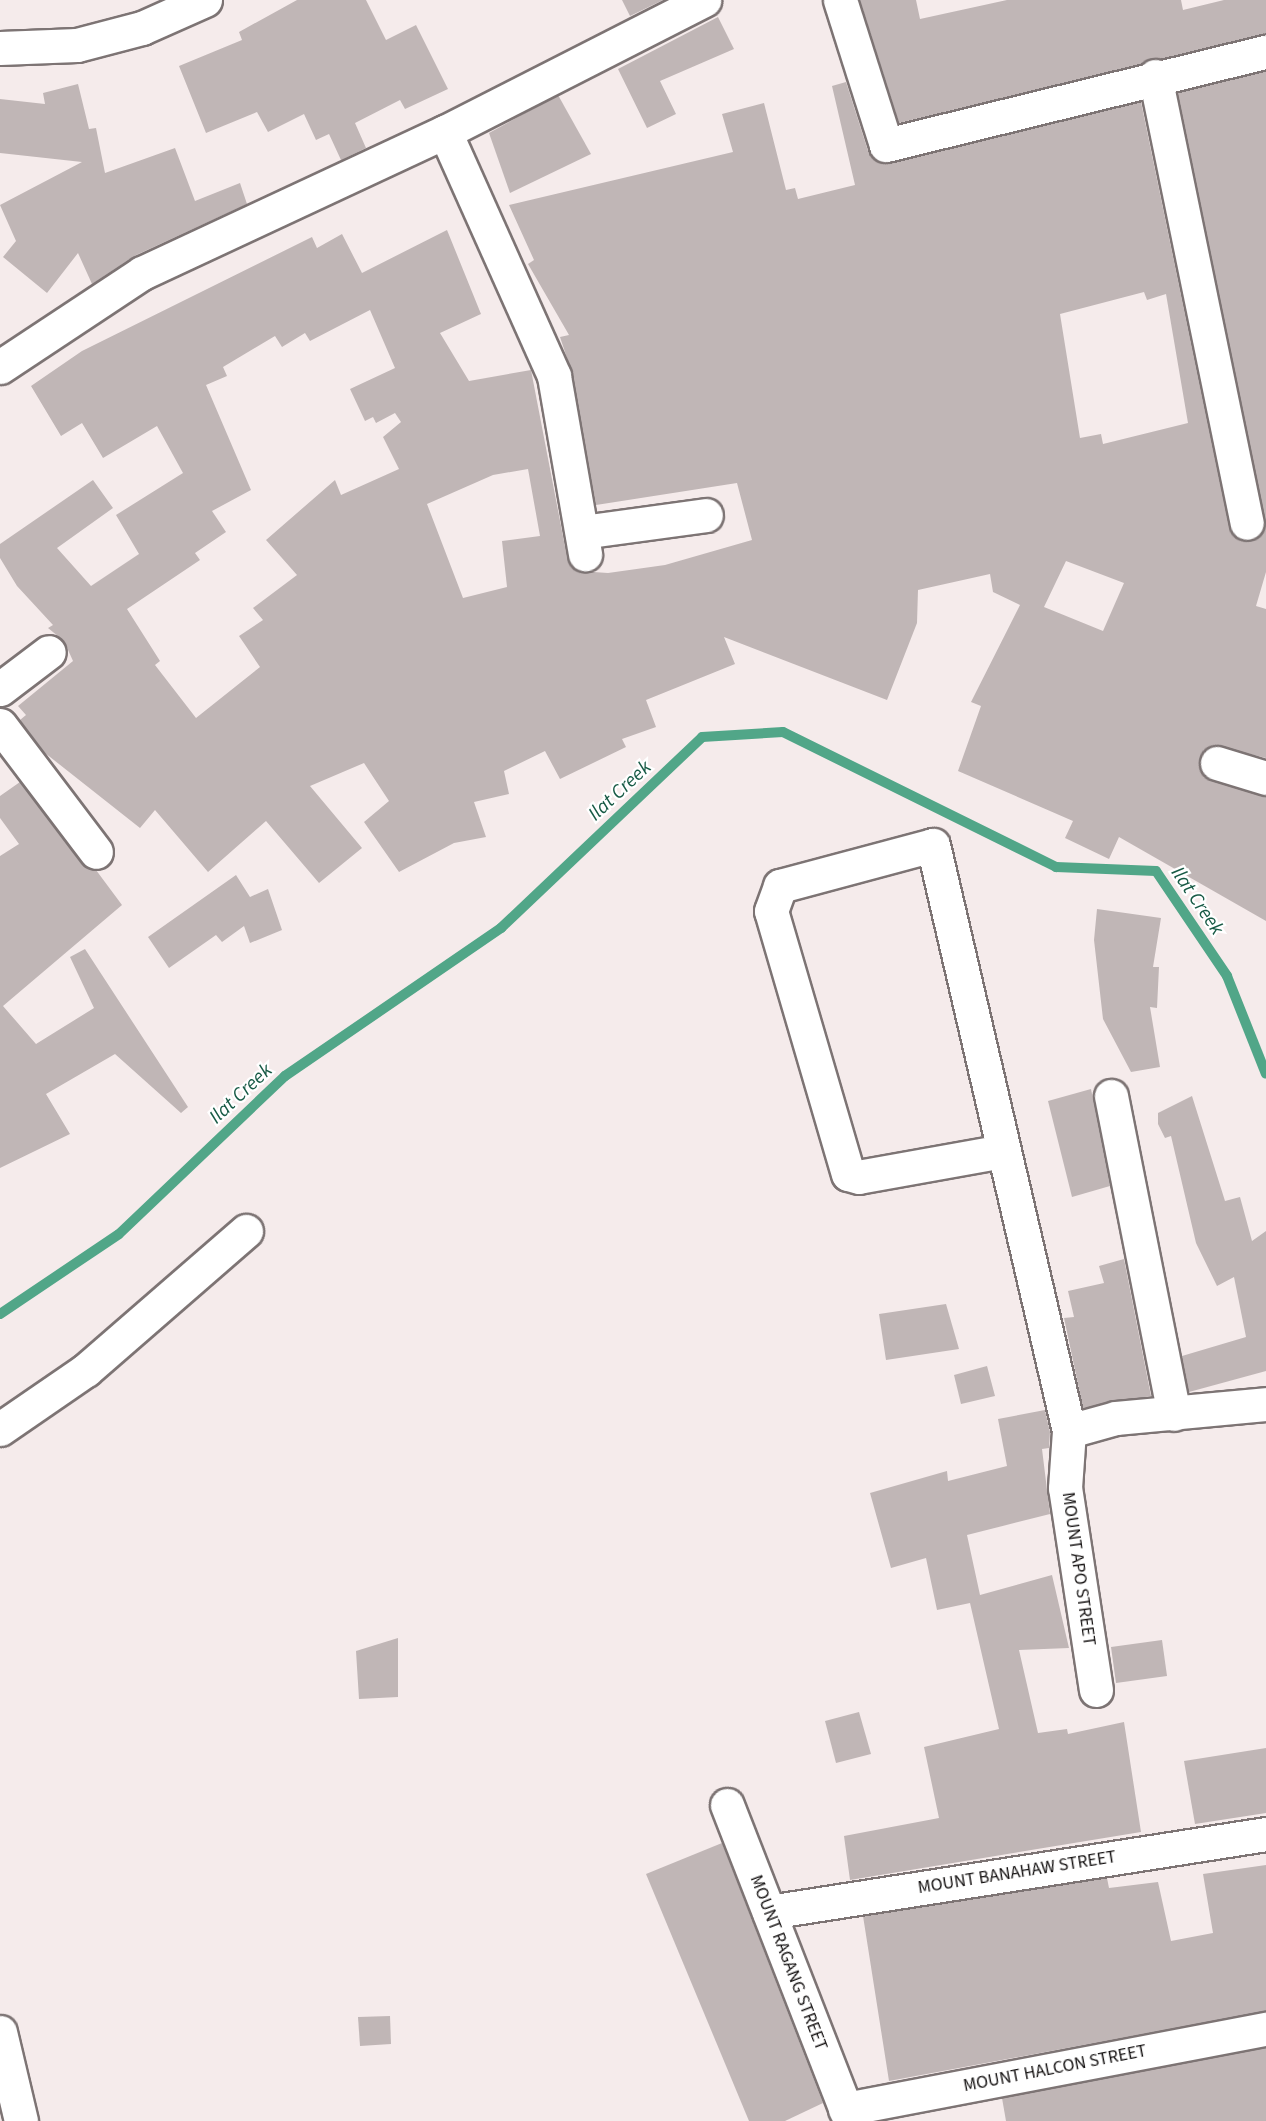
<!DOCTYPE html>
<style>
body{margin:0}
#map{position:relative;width:1266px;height:2121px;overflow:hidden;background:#f5ebeb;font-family:"Source Sans 3",sans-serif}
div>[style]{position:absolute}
.stream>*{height:10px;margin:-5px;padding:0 5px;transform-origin:5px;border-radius:5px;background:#51a688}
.building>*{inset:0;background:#c0b6b6}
.roads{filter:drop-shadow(2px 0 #7d7474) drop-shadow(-2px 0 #7d7474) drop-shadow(0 2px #7d7474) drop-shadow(0 -2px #7d7474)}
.street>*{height:33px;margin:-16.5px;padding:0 16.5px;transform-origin:16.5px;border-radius:16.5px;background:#fff}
.secondary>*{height:33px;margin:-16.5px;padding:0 16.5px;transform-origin:16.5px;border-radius:16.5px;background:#fff}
span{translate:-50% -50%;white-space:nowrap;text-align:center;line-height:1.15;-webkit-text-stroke:4.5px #fff;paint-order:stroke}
.street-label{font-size:18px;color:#131010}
.water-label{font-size:20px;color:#175a45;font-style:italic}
</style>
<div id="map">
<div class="stream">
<div style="left:0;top:1314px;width:143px;rotate:-33.9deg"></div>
<div style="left:119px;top:1234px;width:229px;rotate:-43.6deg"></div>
<div style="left:285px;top:1076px;width:262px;rotate:-34.4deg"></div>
<div style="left:501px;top:928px;width:277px;rotate:-43.5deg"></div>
<div style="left:702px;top:737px;width:81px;rotate:-3.5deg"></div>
<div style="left:783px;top:732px;width:305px;rotate:26.3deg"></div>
<div style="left:1056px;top:867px;width:100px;rotate:2.3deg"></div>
<div style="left:1156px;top:871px;width:127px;rotate:55.9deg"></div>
<div style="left:1227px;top:976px;width:105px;rotate:68.3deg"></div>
</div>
<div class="building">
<div style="clip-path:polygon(297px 0,366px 0,386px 40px,416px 25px,448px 89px,405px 109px,400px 100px,355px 123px,366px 148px,341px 160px,329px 134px,316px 140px,304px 114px,268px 132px,257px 112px,206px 133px,179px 66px,242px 40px,239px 32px)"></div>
<div style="clip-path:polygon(622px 0,663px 0,630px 16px)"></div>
<div style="clip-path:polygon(860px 0,916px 0,920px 19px,1007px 0,1181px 0,1183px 10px,1224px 0,1266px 0,1266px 34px,899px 123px)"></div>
<div style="clip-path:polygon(718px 17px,734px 49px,660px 81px,676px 114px,647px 128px,618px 69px)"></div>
<div style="clip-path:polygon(evenodd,1266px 71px,1266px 572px,1256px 606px,1266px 609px,1266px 758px,1213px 745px,1204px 750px,1199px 767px,1212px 781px,1266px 796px,1266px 921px,1119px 837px,1109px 859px,1065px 838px,1073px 821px,958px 771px,981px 706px,971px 702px,1020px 605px,993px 592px,990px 574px,918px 590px,917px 623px,887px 700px,724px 637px,735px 664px,646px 700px,656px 727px,622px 739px,626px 747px,560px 779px,545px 751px,504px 771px,509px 794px,474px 802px,486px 837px,454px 843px,399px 872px,364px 822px,389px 801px,364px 763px,310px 786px,362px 848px,319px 883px,266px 821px,208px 872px,155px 810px,140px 828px,45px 753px,20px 720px,26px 715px,18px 706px,73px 661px,64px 641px,48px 628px,53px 625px,17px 586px,0 558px,0 544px,93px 480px,113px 508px,57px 548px,91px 586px,139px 554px,116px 515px,183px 473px,157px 426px,103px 458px,82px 423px,61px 436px,31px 386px,82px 351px,312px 237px,317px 248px,342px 234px,362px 273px,447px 230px,481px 314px,440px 333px,469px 381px,531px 370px,567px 557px,578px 571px,608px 573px,665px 565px,752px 540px,737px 483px,596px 505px,572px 373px,560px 337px,569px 335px,528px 264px,534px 260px,509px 205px,733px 152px,722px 114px,764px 103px,786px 190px,795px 188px,798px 199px,855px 185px,832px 86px,846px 82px,868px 151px,882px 163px,1141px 102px,1229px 527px,1241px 541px,1259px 537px,1265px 519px,1178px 93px,1266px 71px,1144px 292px,1147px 300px,1166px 294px,1188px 423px,1103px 444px,1101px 434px,1080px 438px,1060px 314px,1144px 292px,1266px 71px,370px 310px,395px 368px,350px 389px,365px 421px,373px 417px,376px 423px,395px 413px,401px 422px,383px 437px,399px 469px,341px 495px,335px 480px,266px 540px,297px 575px,253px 608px,263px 620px,239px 636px,260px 667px,196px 718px,155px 665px,160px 661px,127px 609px,200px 560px,195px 553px,226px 532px,212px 511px,251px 490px,206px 385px,227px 376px,223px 367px,275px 336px,282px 347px,305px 333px,310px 341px,370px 310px,1266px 71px,528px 469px,540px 536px,502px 541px,507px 587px,463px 598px,427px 504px,493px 475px,528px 469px,1266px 71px,1066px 561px,1124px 583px,1103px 631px,1044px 607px,1066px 561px)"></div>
<div style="clip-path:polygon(78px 84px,89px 129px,96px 128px,105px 173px,175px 148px,195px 201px,240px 183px,247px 204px,134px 256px,92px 284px,78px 253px,47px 293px,3px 257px,16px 241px,0 205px,82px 162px,0 153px,0 99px,45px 104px,43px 93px)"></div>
<div style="clip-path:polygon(558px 95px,591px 154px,510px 193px,489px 133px)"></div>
<div style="clip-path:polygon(20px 782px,81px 863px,96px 870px,122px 905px,3px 1006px,36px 1044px,94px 1008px,70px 957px,85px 949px,188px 1107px,181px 1113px,115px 1054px,46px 1094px,70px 1134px,0 1168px,0 856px,19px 844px,0 818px,0 796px)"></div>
<div style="clip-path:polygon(236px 875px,250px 897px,268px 889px,282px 930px,250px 943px,244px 926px,222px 942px,216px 935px,169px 968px,148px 937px)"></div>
<div style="clip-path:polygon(1097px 909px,1161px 918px,1153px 967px,1159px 967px,1157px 1008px,1150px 1007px,1160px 1067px,1131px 1072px,1103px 1019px,1094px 940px)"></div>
<div style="clip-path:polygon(1091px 1089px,1110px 1186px,1072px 1197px,1048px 1101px)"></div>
<div style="clip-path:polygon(1192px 1096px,1225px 1201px,1240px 1197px,1252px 1241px,1266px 1231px,1266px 1371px,1189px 1392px,1182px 1356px,1246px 1337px,1234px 1277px,1217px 1286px,1196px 1243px,1171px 1136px,1165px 1138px,1158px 1124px,1158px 1113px)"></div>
<div style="clip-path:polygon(1124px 1259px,1151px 1396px,1083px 1408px,1064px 1318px,1074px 1317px,1068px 1291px,1104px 1283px,1099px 1266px)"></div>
<div style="clip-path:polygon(946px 1304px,959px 1349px,886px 1360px,879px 1314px)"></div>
<div style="clip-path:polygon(987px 1366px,995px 1396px,961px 1404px,954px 1375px)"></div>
<div style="clip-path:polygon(1045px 1410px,1050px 1432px,1049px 1448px,1042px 1449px,1050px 1514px,967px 1535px,980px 1595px,1052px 1575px,1069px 1648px,1019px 1650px,1038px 1733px,1067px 1729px,1068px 1734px,1124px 1722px,1141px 1832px,850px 1880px,844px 1836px,939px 1818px,924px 1747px,999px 1729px,970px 1603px,937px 1610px,926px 1558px,891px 1568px,870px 1493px,947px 1471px,948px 1481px,1007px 1466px,998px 1419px)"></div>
<div style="clip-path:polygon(398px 1638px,398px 1697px,359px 1699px,356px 1651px)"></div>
<div style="clip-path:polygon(1162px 1640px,1167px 1676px,1116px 1683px,1111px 1647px)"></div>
<div style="clip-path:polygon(859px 1712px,871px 1754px,836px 1763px,825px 1721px)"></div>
<div style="clip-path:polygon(1266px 1748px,1266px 1813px,1195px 1824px,1184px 1761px)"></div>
<div style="clip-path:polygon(722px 1843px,823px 2103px,785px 2121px,749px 2121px,646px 1874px)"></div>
<div style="clip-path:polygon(1266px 1865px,1266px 2011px,889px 2081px,863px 1916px,1107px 1878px,1109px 1888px,1158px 1882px,1171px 1941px,1213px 1933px,1203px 1874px)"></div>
<div style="clip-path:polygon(390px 2016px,391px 2044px,360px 2046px,358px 2017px)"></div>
<div style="clip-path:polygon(1266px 2048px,1266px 2121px,1006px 2121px,1002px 2098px)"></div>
</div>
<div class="roads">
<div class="street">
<div style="left:840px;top:0;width:152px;rotate:72.4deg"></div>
<div style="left:886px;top:145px;width:391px;rotate:-13.8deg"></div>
<div style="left:1155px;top:76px;width:456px;rotate:78.4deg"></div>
<div style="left:445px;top:132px;width:267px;rotate:65.9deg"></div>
<div style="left:554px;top:376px;width:181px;rotate:80.1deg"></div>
<div style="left:0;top:367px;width:170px;rotate:-33.5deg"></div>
<div style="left:142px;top:273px;width:334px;rotate:-25deg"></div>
<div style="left:445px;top:132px;width:291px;rotate:-27deg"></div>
<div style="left:582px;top:532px;width:125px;rotate:-7.8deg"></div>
<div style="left:0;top:689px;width:61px;rotate:-37.1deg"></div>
<div style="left:0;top:725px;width:159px;rotate:52.9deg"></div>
<div style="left:1217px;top:763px;width:51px;rotate:17deg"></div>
<div style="left:1111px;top:1096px;width:324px;rotate:78.8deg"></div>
<div style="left:1003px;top:1151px;width:146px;rotate:169.8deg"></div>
<div style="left:859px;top:1177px;width:11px;rotate:-165deg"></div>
<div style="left:848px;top:1174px;width:274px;rotate:-106.3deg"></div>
<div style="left:771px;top:911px;width:27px;rotate:-70deg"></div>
<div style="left:780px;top:886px;width:158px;rotate:-15deg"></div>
<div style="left:933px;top:845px;width:602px;rotate:76.93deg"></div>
<div style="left:0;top:1429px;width:104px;rotate:-34.5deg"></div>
<div style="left:86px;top:1370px;width:212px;rotate:-41deg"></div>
<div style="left:1096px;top:1690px;width:204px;rotate:-98.7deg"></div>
<div style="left:1065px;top:1488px;width:57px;rotate:-86deg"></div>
<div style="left:1069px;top:1431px;width:49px;rotate:-15.5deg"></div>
<div style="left:1116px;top:1418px;width:151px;rotate:-5.3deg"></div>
<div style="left:727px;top:1805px;width:339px;rotate:68.7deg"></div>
<div style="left:769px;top:1912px;width:503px;rotate:-8.92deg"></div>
<div style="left:0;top:2032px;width:91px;rotate:76.7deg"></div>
<div style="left:845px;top:2109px;width:429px;rotate:-10.8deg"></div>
</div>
<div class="secondary">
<div style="left:0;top:48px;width:77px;rotate:-2.2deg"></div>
<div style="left:77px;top:45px;width:67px;rotate:-14.7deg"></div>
<div style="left:142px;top:28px;width:69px;rotate:-24deg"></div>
</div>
</div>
<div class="street-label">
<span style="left:1078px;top:1569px;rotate:82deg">MOUNT APO STREET</span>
<span style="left:1017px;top:1873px;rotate:-9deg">MOUNT BANAHAW STREET</span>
<span style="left:788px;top:1963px;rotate:69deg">MOUNT RAGANG STREET</span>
<span style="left:1055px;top:2069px;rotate:-11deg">MOUNT HALCON STREET</span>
</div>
<div class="water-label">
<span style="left:620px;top:791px;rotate:-43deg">Ilat Creek</span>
<span style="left:1197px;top:901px;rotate:56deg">Ilat Creek</span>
<span style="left:241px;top:1094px;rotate:-43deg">Ilat Creek</span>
</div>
</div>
